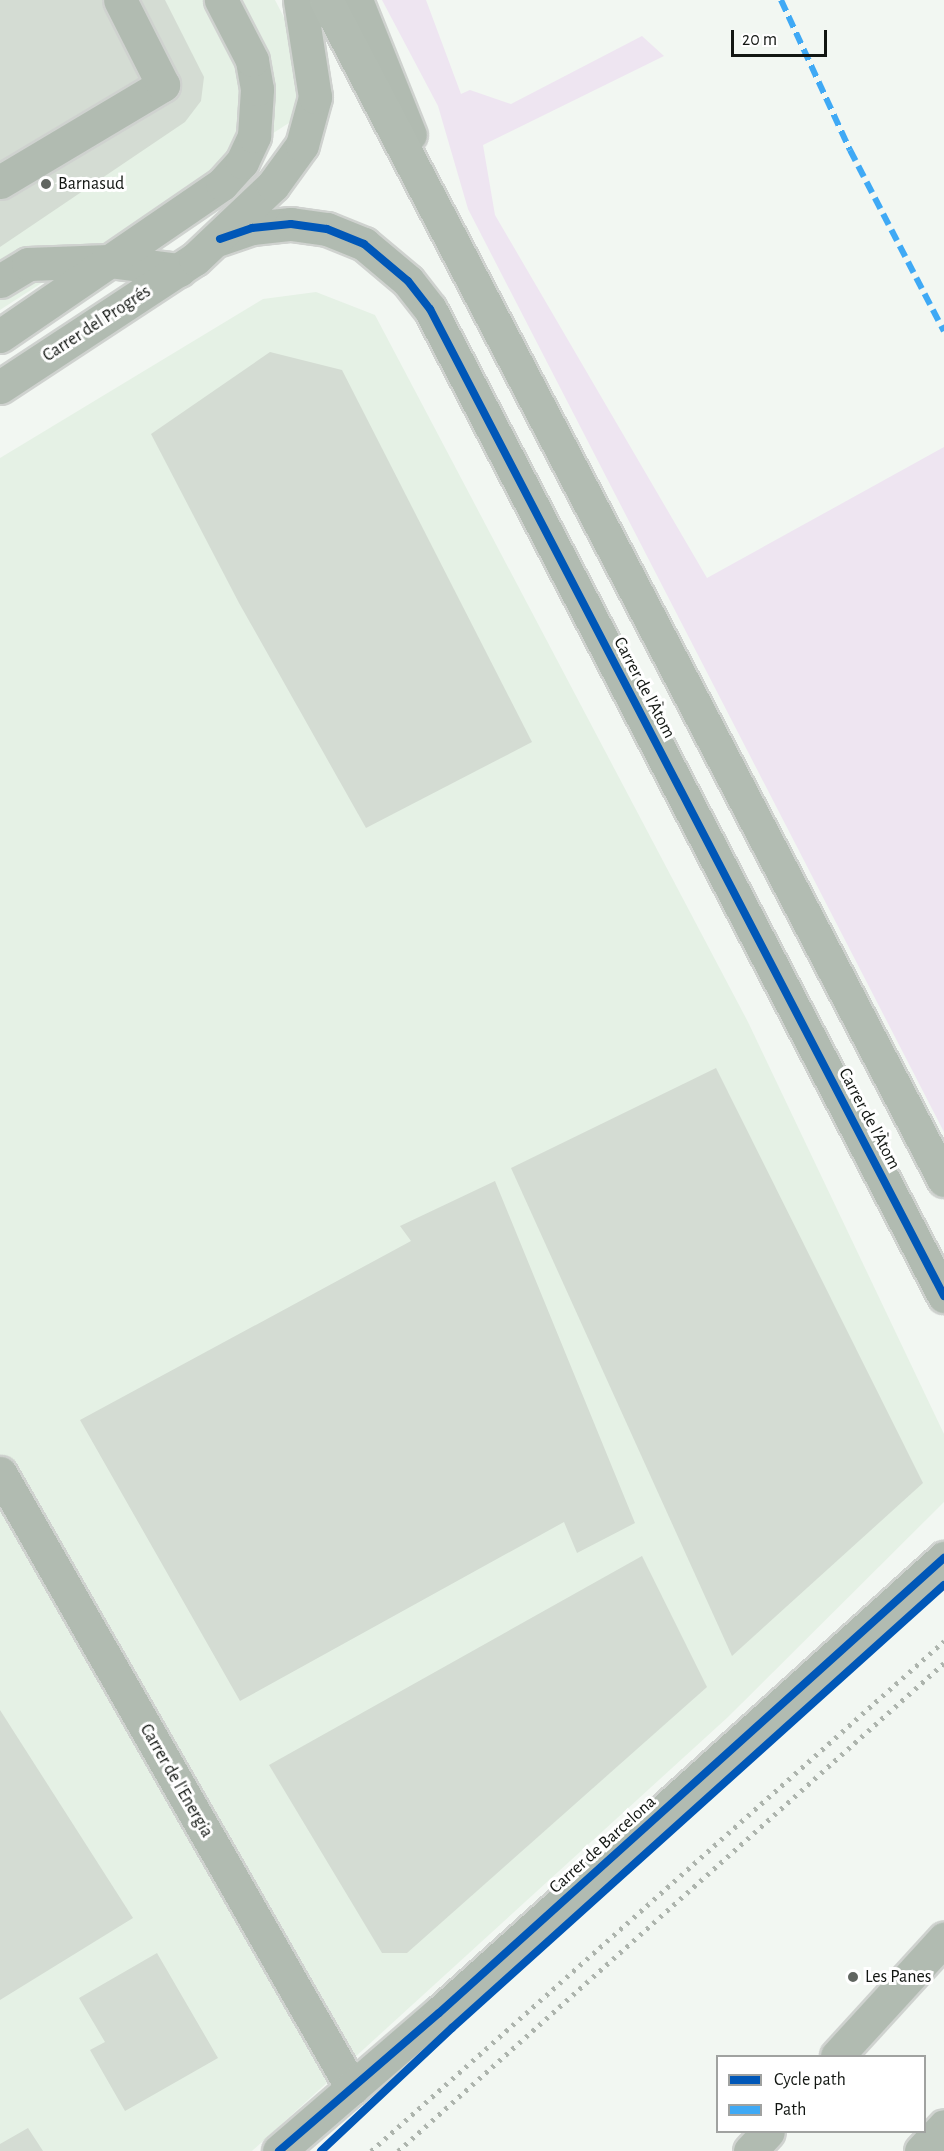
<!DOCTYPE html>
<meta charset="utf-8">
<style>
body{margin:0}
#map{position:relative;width:944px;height:2151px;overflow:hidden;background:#f2f7f2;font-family:"Alegreya Sans",sans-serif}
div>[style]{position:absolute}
.built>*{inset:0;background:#e5f1e5}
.green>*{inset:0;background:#eee5f1}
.building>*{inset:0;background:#d4dcd3}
.roads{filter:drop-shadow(2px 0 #cfd2cf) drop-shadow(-2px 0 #cfd2cf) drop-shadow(0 2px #cfd2cf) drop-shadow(0 -2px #cfd2cf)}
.minor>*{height:33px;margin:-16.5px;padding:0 16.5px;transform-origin:16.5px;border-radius:16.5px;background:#b1bbb1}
.major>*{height:33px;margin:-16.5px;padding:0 16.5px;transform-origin:16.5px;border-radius:16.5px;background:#b2bcb2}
.rail>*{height:4.5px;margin-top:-2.25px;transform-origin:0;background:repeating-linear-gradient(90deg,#adb4ad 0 3px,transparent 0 9px)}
.quiet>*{height:6px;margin-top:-3px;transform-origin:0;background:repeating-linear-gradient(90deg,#3fa9f5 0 12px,transparent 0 18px)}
.cycleway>*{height:8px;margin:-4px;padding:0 4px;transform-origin:4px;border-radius:4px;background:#0057b8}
.dots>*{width:16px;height:16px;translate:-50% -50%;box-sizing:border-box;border:3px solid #fff;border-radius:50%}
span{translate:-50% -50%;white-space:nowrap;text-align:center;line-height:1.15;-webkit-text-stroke:6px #fff;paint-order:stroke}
.poi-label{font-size:18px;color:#121612}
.left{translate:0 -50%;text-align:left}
.street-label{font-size:18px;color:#121612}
.legend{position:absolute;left:716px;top:2055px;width:210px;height:78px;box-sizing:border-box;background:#fff;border:2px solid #a0a2a0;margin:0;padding:8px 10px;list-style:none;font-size:18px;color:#121612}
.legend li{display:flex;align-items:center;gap:12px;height:30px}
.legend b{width:30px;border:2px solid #a0a2a0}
.scale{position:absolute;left:731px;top:30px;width:96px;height:27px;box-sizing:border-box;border:3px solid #121612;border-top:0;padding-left:8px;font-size:18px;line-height:21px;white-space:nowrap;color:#121612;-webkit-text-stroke:4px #fff;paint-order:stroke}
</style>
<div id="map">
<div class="built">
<div style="clip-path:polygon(0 0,275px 0,326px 99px,0 310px)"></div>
<div style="clip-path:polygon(316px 292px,375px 315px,748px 1022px,944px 1434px,944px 1502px,728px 1717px,252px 2151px,0 2151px,0 458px,263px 299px)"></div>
</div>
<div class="green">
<div style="clip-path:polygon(382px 0,426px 0,461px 94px,470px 90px,511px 104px,642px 36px,664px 56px,483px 145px,495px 215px,707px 578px,944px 447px,944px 1132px,468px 209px,438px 106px)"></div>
</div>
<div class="building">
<div style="clip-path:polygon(0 0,165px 0,204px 77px,201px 101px,185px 122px,0 247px)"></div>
<div style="clip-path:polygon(270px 352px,342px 370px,532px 742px,366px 828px,239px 603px,151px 434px)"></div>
<div style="clip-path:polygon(716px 1068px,923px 1483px,732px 1656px,511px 1168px)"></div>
<div style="clip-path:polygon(495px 1181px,635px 1523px,577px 1553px,564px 1522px,240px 1701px,80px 1420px,411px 1241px,400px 1226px)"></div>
<div style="clip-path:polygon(642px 1556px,707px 1687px,407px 1953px,382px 1953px,269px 1765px)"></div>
<div style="clip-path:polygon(0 1710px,133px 1918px,0 2000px)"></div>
<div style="clip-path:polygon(157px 1953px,218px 2058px,125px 2111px,90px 2050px,105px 2042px,79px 1998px)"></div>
<div style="clip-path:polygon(28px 2128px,43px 2151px,0 2151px,0 2144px)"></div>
</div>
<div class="roads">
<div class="minor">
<div style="left:356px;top:0;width:145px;rotate:68.2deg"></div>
<div style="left:0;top:182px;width:190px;rotate:-30.8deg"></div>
<div style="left:163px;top:85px;width:95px;rotate:-116.8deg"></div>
<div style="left:220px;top:239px;width:34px;rotate:-19deg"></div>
<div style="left:252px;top:228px;width:39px;rotate:-6deg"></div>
<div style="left:291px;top:224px;width:36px;rotate:8deg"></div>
<div style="left:327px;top:229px;width:40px;rotate:22deg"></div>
<div style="left:364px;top:244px;width:57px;rotate:40.1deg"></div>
<div style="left:408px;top:281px;width:36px;rotate:52deg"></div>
<div style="left:430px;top:309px;width:1113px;rotate:62.49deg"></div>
<div style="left:0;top:281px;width:33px;rotate:-31deg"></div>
<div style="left:28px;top:264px;width:81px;rotate:-2.1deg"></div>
<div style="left:109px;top:261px;width:71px;rotate:7.3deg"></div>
<div style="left:0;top:336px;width:269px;rotate:-34.4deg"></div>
<div style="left:222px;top:184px;width:30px;rotate:-48deg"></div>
<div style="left:242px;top:162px;width:29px;rotate:-65deg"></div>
<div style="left:254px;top:136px;width:47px;rotate:-86.3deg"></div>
<div style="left:257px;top:89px;width:29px;rotate:-100deg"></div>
<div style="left:252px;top:60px;width:68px;rotate:-117.3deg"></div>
<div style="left:0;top:387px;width:233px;rotate:-33.3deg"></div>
<div style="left:195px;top:259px;width:108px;rotate:-43.5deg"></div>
<div style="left:273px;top:185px;width:49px;rotate:-54.1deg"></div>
<div style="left:302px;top:145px;width:50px;rotate:-74.8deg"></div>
<div style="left:315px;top:97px;width:98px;rotate:-98.8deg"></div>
<div style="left:0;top:1473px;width:709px;rotate:60.22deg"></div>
<div style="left:837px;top:2056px;width:159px;rotate:-47.6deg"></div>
<div style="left:279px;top:2151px;width:211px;rotate:-40.8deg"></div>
<div style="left:439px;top:2013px;width:680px;rotate:-42.02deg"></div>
<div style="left:750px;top:2151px;width:26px;rotate:-47deg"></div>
<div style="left:921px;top:2151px;width:34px;rotate:-47deg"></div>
</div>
<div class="major">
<div style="left:326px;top:0;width:1332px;rotate:62.36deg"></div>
</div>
</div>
<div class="rail">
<div style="left:371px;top:2151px;width:767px;rotate:-41.67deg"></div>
<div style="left:398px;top:2151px;width:732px;rotate:-41.79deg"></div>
</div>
<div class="quiet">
<div style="left:781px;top:0;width:165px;rotate:65.3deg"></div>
<div style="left:850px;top:150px;width:204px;rotate:62.6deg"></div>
</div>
<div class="cycleway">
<div style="left:220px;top:239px;width:34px;rotate:-19deg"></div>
<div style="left:252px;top:228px;width:39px;rotate:-6deg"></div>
<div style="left:291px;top:224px;width:36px;rotate:8deg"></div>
<div style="left:327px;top:229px;width:40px;rotate:22deg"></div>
<div style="left:364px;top:244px;width:57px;rotate:40.1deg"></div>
<div style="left:408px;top:281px;width:36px;rotate:52deg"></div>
<div style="left:430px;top:309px;width:1113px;rotate:62.49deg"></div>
<div style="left:279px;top:2151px;width:211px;rotate:-40.8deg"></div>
<div style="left:439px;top:2013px;width:680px;rotate:-42.02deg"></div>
<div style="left:321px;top:2151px;width:180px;rotate:-43.2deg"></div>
<div style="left:452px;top:2028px;width:662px;rotate:-42deg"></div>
</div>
<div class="dots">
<div style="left:46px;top:184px;background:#606560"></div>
<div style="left:853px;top:1977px;background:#606560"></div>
</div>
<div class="poi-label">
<span class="left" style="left:58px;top:184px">Barnasud</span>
<span class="left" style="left:865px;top:1977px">Les Panes</span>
</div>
<div class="street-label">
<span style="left:97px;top:324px;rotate:-33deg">Carrer del Progrés</span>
<span style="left:644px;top:688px;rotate:62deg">Carrer de l'Àtom</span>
<span style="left:869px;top:1119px;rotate:62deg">Carrer de l'Àtom</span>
<span style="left:176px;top:1781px;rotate:60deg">Carrer de l'Energia</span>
<span style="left:603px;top:1845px;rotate:-42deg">Carrer de Barcelona</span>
</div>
<ul class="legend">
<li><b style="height:8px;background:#0057b8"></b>Cycle path</li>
<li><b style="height:8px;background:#3fa9f5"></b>Path</li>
</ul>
<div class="scale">20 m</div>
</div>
